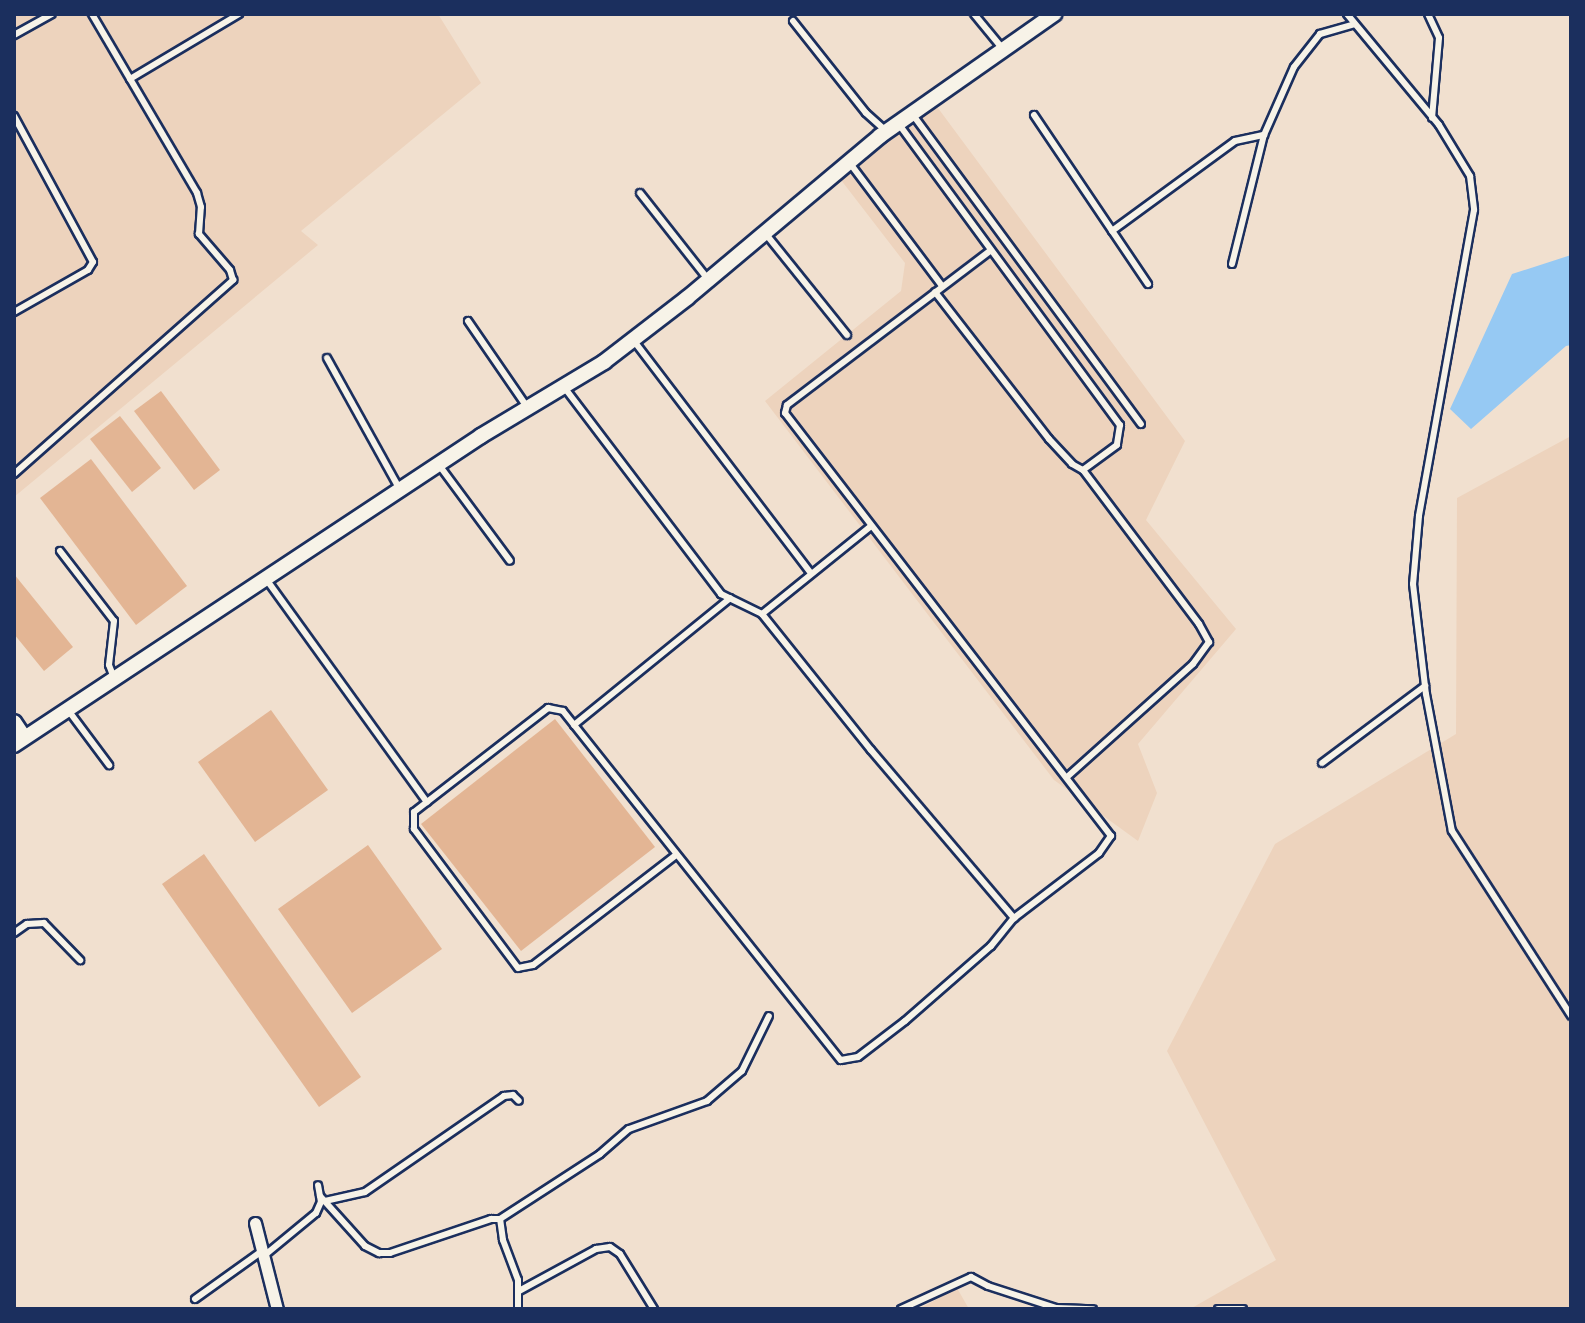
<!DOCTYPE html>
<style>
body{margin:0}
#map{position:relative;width:1585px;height:1323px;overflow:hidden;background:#f1e0cf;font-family:"Shantell Sans",sans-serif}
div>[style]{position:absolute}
.built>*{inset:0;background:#edd3bd}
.water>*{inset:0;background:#96c9f3}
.building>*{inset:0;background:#e3b594}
.roads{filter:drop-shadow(2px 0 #1b2f5e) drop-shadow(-2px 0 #1b2f5e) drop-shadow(0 2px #1b2f5e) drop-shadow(0 -2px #1b2f5e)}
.service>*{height:6px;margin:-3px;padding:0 3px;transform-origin:3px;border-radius:3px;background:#f7f3e8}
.minor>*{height:11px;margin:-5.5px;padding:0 5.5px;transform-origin:5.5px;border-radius:5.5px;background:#f7f3e8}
.tertiary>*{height:14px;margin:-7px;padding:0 7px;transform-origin:7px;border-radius:7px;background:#f7f3e8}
span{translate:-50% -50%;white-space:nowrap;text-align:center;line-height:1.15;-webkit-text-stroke:7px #f7f3e8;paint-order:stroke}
.frame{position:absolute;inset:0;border:16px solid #1b2f5e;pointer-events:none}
</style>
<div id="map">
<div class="built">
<div style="clip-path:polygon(14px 14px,438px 14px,481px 83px,301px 231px,318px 245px,14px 497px)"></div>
<div style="clip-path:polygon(935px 104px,1185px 441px,1146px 520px,1236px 629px,1138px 744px,1157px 793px,1138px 841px,1054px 780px,765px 401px,901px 291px,905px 263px,841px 180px)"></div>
<div style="clip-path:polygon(1571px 436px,1571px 1309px,1190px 1309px,1276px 1260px,1167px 1051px,1275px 844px,1456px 734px,1457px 498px)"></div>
<div style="clip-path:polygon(957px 1288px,969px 1309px,919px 1309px)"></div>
</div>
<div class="water">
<div style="clip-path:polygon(1571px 255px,1571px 345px,1566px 346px,1471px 429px,1450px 409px,1512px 274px)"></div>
</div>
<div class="building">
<div style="clip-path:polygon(161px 391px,220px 470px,194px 490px,134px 411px)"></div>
<div style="clip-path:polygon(120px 416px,161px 468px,132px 492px,90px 439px)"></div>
<div style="clip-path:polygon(91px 459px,187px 586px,136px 625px,40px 498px)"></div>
<div style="clip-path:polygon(14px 574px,73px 647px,44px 671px,14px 634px)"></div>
<div style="clip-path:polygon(271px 710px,328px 790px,255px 842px,198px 762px)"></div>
<div style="clip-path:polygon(555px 719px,655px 847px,521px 951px,421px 824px)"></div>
<div style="clip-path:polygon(368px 845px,442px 949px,352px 1013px,278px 909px)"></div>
<div style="clip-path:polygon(204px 854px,361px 1077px,319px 1107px,162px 884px)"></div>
</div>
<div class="roads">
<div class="service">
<div style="left:974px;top:14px;width:44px;rotate:50.5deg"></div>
<div style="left:1347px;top:14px;width:144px;rotate:50.3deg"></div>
<div style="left:1439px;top:125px;width:60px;rotate:58.7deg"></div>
<div style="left:1470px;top:176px;width:34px;rotate:83deg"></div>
<div style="left:1474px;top:210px;width:311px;rotate:100.2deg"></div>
<div style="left:1419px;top:516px;width:68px;rotate:95deg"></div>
<div style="left:1413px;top:584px;width:111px;rotate:83.3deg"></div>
<div style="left:1426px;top:694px;width:139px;rotate:79.3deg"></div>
<div style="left:1452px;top:831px;width:220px;rotate:57.2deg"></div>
<div style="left:1428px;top:14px;width:26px;rotate:65deg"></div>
<div style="left:1439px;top:38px;width:80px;rotate:95deg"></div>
<div style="left:793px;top:21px;width:117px;rotate:51.6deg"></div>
<div style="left:866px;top:113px;width:27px;rotate:42deg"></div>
<div style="left:14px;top:35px;width:43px;rotate:-28.9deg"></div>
<div style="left:130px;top:79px;width:127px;rotate:-30.8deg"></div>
<div style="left:913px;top:115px;width:384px;rotate:53.6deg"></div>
<div style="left:1034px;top:115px;width:204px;rotate:56deg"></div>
<div style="left:14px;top:116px;width:166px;rotate:61.6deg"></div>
<div style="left:93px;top:262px;width:9px;rotate:122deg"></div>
<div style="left:88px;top:270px;width:85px;rotate:150.4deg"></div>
<div style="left:898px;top:123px;width:375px;rotate:53.7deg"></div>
<div style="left:1120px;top:425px;width:20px;rotate:99deg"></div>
<div style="left:1117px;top:445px;width:42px;rotate:143.7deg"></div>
<div style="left:849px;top:162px;width:155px;rotate:53.1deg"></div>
<div style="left:640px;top:193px;width:108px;rotate:51.8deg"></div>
<div style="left:1112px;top:231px;width:152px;rotate:-36.2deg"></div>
<div style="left:1235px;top:141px;width:30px;rotate:-12deg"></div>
<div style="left:765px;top:233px;width:131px;rotate:51.2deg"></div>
<div style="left:1232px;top:264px;width:133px;rotate:-76.1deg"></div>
<div style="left:1264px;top:135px;width:74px;rotate:-66.2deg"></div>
<div style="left:1294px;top:67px;width:42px;rotate:-51.8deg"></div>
<div style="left:1320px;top:34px;width:36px;rotate:-16deg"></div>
<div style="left:935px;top:292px;width:186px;rotate:52.2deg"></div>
<div style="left:1049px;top:439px;width:34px;rotate:47deg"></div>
<div style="left:1072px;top:464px;width:13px;rotate:29deg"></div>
<div style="left:1083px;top:470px;width:193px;rotate:53deg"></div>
<div style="left:1199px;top:624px;width:21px;rotate:61deg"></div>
<div style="left:1209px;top:642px;width:27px;rotate:126deg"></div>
<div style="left:1193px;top:664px;width:169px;rotate:138.1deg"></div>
<div style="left:468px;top:321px;width:104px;rotate:55.5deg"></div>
<div style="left:634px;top:341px;width:292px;rotate:52.7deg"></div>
<div style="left:327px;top:358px;width:149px;rotate:61deg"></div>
<div style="left:564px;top:387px;width:260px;rotate:52.8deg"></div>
<div style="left:721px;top:594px;width:46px;rotate:26deg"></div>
<div style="left:762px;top:614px;width:174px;rotate:51.3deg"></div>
<div style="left:871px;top:750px;width:221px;rotate:49.6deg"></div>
<div style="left:439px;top:465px;width:119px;rotate:53.5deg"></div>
<div style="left:14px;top:474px;width:293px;rotate:-41.5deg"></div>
<div style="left:233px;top:280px;width:10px;rotate:-107deg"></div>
<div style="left:230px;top:270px;width:48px;rotate:-130.7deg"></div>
<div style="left:199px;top:234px;width:27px;rotate:-86deg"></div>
<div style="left:201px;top:207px;width:15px;rotate:-106deg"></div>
<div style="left:197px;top:193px;width:208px;rotate:-120.4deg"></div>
<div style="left:60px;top:551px;width:88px;rotate:52.4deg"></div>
<div style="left:114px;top:621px;width:44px;rotate:96.5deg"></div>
<div style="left:109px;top:665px;width:14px;rotate:69deg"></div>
<div style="left:266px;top:579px;width:275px;rotate:54.2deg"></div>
<div style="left:762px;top:614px;width:140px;rotate:-38.9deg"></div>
<div style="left:68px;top:710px;width:69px;rotate:53.3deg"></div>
<div style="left:574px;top:725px;width:201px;rotate:-39.1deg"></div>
<div style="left:1322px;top:763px;width:129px;rotate:-36.8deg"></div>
<div style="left:676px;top:855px;width:180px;rotate:142.4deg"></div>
<div style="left:533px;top:965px;width:15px;rotate:169deg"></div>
<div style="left:518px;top:968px;width:174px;rotate:-126.8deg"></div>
<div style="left:414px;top:829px;width:17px;rotate:-90deg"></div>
<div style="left:414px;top:812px;width:170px;rotate:-37.8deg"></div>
<div style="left:548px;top:708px;width:15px;rotate:11deg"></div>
<div style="left:563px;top:711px;width:446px;rotate:51.5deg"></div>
<div style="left:841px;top:1060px;width:17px;rotate:-10deg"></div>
<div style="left:858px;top:1057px;width:59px;rotate:-37.5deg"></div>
<div style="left:905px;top:1021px;width:114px;rotate:-41.1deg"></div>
<div style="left:991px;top:946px;width:36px;rotate:-51deg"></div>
<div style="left:1014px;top:918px;width:107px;rotate:-37.4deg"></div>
<div style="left:1099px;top:853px;width:21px;rotate:-55deg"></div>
<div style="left:1111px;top:836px;width:534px;rotate:-127.62deg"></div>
<div style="left:785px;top:413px;width:8px;rotate:-76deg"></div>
<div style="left:787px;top:405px;width:255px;rotate:-37.2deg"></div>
<div style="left:14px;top:933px;width:16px;rotate:-35deg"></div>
<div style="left:27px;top:924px;width:17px;rotate:-3deg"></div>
<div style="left:44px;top:923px;width:52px;rotate:45.8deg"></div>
<div style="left:320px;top:1196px;width:67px;rotate:48deg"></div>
<div style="left:365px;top:1246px;width:16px;rotate:27deg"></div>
<div style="left:379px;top:1253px;width:11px"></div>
<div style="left:390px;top:1253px;width:107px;rotate:-18.6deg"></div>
<div style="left:491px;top:1219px;width:9px"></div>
<div style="left:325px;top:1201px;width:41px;rotate:-12.7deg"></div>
<div style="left:365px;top:1192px;width:169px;rotate:-34.6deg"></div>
<div style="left:504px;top:1096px;width:9px;rotate:-6deg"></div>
<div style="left:513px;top:1095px;width:8px;rotate:45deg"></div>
<div style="left:265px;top:1255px;width:66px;rotate:-39.5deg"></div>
<div style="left:316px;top:1213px;width:12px;rotate:-66deg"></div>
<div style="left:321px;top:1202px;width:17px;rotate:-100deg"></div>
<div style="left:519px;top:1291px;width:88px;rotate:-28.6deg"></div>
<div style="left:596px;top:1249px;width:14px;rotate:-8deg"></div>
<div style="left:610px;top:1247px;width:12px;rotate:35deg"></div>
<div style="left:620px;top:1254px;width:65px;rotate:58.3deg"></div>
<div style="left:195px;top:1299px;width:82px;rotate:-35.6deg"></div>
<div style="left:518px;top:1309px;width:29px;rotate:-90deg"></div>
<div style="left:518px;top:1280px;width:43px;rotate:-110.6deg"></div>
<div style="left:503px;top:1240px;width:21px;rotate:-98deg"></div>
<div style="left:500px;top:1219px;width:119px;rotate:-33deg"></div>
<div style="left:600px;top:1154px;width:38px;rotate:-41deg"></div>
<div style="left:629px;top:1129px;width:83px;rotate:-19.7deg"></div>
<div style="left:707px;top:1101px;width:46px;rotate:-40.6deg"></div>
<div style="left:742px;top:1071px;width:61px;rotate:-63.9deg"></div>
<div style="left:901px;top:1309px;width:77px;rotate:-24.6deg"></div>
<div style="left:971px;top:1277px;width:19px;rotate:28deg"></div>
<div style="left:988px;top:1286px;width:71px;rotate:17.9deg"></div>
<div style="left:1056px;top:1308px;width:37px;rotate:2deg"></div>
<div style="left:1218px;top:1309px;width:25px"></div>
</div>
<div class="minor">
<div style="left:255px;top:1223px;width:89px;rotate:75.7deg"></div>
</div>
<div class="tertiary">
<div style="left:14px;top:722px;width:18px;rotate:56deg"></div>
<div style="left:14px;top:745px;width:560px;rotate:-33.49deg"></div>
<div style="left:481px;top:436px;width:144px;rotate:-31deg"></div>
<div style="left:604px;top:362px;width:105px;rotate:-37.6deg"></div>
<div style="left:687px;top:298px;width:252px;rotate:-40deg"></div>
<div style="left:880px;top:136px;width:213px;rotate:-35deg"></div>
</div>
</div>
<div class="frame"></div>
</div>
